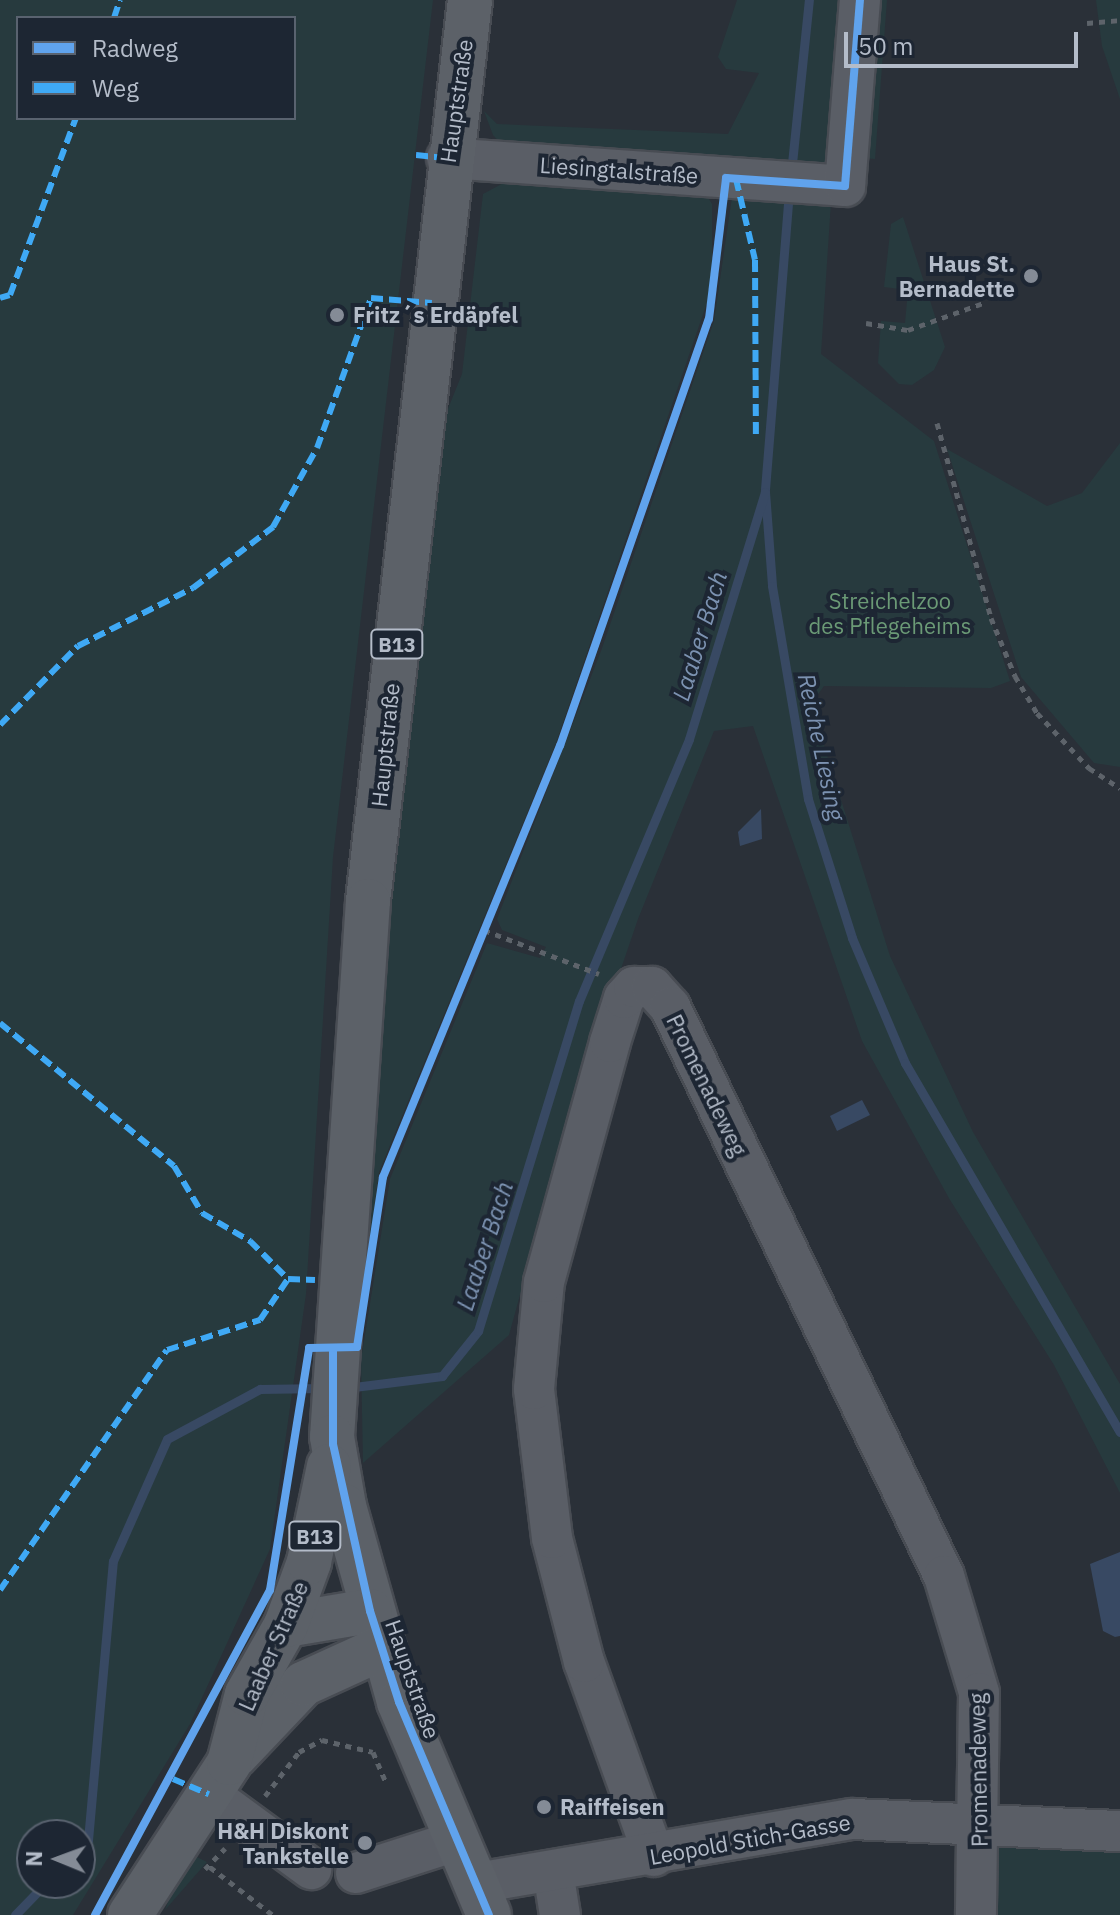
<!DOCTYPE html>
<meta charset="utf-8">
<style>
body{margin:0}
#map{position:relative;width:1120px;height:1915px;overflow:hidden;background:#2a3038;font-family:"IBM Plex Sans",sans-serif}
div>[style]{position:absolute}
.green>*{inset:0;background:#273a3e}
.water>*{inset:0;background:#384963}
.stream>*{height:9px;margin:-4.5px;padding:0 4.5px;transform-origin:4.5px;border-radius:4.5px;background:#384963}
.path>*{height:5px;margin-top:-2.5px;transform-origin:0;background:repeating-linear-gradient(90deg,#5d636a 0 6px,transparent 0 12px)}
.roads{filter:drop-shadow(2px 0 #484c53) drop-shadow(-2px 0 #484c53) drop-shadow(0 2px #484c53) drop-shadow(0 -2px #484c53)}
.minor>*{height:40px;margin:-20px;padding:0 20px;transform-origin:20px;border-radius:20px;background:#5a5e66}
.major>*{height:44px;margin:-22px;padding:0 22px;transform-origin:22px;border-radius:22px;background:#5c6168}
.quiet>*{height:6px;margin-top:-3px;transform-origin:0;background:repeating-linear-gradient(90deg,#3fa9f5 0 12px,transparent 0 18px)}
.cycleway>*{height:8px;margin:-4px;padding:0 4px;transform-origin:4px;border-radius:4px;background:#60a3ed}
.dots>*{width:22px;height:22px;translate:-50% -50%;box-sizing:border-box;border:4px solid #1d2633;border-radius:50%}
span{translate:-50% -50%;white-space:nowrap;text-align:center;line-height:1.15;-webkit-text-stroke:8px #1d2633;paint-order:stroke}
.shield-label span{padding:2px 6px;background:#1d2633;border:2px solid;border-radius:6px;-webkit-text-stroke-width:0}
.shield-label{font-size:20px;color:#b4bcc9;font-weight:700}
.street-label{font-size:22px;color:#b4bcc9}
.poi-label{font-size:22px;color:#b4bcc9;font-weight:700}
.right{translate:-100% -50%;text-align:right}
.left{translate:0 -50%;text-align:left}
.park-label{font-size:22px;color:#6b9a76}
.water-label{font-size:24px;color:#7c92b1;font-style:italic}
.legend{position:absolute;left:16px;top:16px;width:280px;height:104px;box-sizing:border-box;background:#1d2633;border:2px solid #59626f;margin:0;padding:10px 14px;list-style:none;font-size:24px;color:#b4bcc9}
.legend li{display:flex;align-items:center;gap:16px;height:40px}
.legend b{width:40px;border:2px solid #59626f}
.north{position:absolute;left:16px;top:1819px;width:80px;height:80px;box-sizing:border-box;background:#1d2633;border:2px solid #59626f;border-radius:50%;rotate:271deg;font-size:22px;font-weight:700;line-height:32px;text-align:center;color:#b4bcc9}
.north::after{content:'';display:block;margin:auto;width:28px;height:36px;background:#848b96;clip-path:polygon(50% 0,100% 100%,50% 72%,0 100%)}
.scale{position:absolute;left:844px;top:32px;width:234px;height:36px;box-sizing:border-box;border:4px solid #b4bcc9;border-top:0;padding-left:10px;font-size:24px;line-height:28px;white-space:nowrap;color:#b4bcc9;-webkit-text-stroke:6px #1d2633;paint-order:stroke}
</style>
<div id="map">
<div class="green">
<div style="clip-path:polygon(evenodd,0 0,433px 0,333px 857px,306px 1294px,270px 1549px,190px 1724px,73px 1915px,0 1915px,0 0,18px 18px,294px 18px,294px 118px,18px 118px,18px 18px,0 0,32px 1835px,80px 1835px,80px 1883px,32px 1883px,32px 1835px)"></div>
<div style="clip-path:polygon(737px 0,848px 0,833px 170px,504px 147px,493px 135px,484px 111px,497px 124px,728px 134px,759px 73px,726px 69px,718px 57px)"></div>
<div style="clip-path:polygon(872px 0,887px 0,875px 159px,863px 158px)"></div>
<div style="clip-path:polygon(1096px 0,1120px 0,1120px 99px,1102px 46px)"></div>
<div style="clip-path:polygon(511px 179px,703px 189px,712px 204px,712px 288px,556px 743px,379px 1172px,361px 1311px,387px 875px,435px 441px,462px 374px,483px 194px)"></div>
<div style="clip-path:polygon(732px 197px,831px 202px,821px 354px,934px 441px,1010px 681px,991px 688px,824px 686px,811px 704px,890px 956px,973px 1132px,1120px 1384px,1120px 1493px,1054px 1365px,950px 1200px,862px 1041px,753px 726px,714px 731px,638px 919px,562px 1142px,509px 1335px,363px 1463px,361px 1360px,390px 1179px,487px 943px,540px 958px,546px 947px,502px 930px,497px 919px,601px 651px,714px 321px)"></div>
<div style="clip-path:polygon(903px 217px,945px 347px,934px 370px,912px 385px,899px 384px,878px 363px,881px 321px,905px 323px,908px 290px,884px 287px,891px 224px)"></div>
<div style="clip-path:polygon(1120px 443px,1120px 767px,1094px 763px,1021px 677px,947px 449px,1047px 506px,1082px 493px)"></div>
<div style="clip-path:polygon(999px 1846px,1120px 1848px,1120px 1915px,989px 1915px)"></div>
<div style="clip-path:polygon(193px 1855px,207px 1862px,165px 1910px,172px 1891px)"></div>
</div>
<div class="water">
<div style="clip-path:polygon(761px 809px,762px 839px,740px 846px,738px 832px)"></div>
<div style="clip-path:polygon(862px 1100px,870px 1115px,837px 1131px,830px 1116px)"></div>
<div style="clip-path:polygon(1120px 1552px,1120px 1636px,1115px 1637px,1103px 1631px,1090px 1564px)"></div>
</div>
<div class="stream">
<div style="left:791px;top:173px;width:174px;rotate:-84.1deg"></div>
<div style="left:789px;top:191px;width:302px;rotate:94.6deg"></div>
<div style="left:765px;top:492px;width:94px;rotate:85.7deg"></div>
<div style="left:772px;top:586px;width:216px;rotate:80.4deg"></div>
<div style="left:808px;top:799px;width:146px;rotate:72.4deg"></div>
<div style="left:852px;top:938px;width:136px;rotate:67deg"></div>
<div style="left:905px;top:1063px;width:427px;rotate:59.8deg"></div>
<div style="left:346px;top:1388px;width:97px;rotate:-7.1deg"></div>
<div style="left:442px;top:1376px;width:58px;rotate:-51.3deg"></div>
<div style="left:478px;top:1331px;width:345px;rotate:-73deg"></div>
<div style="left:579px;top:1001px;width:284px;rotate:-67.2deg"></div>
<div style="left:689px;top:739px;width:258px;rotate:-72.9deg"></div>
<div style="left:80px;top:1848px;width:11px;rotate:-45deg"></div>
<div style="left:88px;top:1840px;width:280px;rotate:-84.9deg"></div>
<div style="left:113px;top:1561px;width:133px;rotate:-66.1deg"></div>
<div style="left:167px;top:1439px;width:106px;rotate:-28.3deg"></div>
<div style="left:260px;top:1389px;width:63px;rotate:-0.9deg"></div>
<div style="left:15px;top:1915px;width:45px;rotate:-45.9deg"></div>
</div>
<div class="path">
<div style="left:1087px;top:23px;width:33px;rotate:-5deg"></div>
<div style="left:866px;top:323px;width:43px;rotate:9.5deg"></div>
<div style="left:908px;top:330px;width:83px;rotate:-19.7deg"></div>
<div style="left:937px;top:423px;width:202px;rotate:74.5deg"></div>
<div style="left:991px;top:618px;width:63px;rotate:67.5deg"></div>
<div style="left:1015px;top:676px;width:43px;rotate:59.3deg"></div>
<div style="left:1037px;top:713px;width:76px;rotate:46.6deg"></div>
<div style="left:1089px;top:768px;width:37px;rotate:33deg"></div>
<div style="left:484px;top:930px;width:123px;rotate:20.9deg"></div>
<div style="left:265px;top:1796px;width:56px;rotate:-52.3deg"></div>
<div style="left:299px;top:1752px;width:26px;rotate:-28deg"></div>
<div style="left:322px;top:1740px;width:52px;rotate:13.2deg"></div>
<div style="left:373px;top:1752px;width:33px;rotate:67deg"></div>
<div style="left:210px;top:1867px;width:79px;rotate:37.3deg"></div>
<div style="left:205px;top:1869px;width:29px;rotate:-46deg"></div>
</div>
<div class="roads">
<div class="minor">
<div style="left:447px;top:158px;width:399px;rotate:4deg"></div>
<div style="left:845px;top:186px;width:187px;rotate:-85.4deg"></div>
<div style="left:209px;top:1794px;width:127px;rotate:36.3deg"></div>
<div style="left:654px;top:1856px;width:206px;rotate:-109.8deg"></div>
<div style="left:584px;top:1662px;width:128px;rotate:-104.5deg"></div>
<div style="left:552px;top:1538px;width:150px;rotate:-96.9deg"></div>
<div style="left:534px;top:1389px;width:107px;rotate:-84.7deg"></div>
<div style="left:544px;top:1282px;width:249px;rotate:-74.6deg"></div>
<div style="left:610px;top:1042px;width:46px;rotate:-72.3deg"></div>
<div style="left:624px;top:998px;width:15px;rotate:-48deg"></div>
<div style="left:634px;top:987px;width:18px"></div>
<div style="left:652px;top:987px;width:27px;rotate:48deg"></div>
<div style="left:670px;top:1007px;width:632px;rotate:64.29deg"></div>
<div style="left:944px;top:1576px;width:122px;rotate:73.3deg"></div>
<div style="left:979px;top:1693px;width:222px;rotate:90.8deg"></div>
<div style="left:553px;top:1871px;width:45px;rotate:81deg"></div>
<div style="left:356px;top:1873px;width:108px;rotate:-17.8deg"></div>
<div style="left:477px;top:1883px;width:381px;rotate:-9.7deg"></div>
<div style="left:853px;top:1819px;width:267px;rotate:2.6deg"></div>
</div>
<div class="major">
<div style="left:470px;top:0;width:907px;rotate:96.46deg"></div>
<div style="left:368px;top:901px;width:537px;rotate:93.84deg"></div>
<div style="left:332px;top:1437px;width:70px;rotate:80.1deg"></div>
<div style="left:344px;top:1506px;width:204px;rotate:74.3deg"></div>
<div style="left:399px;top:1702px;width:231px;rotate:67.1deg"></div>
<div style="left:286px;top:1625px;width:85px;rotate:-9.5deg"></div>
<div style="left:235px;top:1756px;width:99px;rotate:-46.6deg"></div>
<div style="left:303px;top:1684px;width:87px;rotate:-24.5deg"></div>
<div style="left:130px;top:1915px;width:181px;rotate:-56.9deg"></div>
<div style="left:229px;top:1763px;width:71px;rotate:-75.4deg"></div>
<div style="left:247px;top:1694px;width:79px;rotate:-60.5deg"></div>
<div style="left:286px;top:1625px;width:67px;rotate:-69.9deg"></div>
<div style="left:309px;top:1562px;width:98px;rotate:-78.2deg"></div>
</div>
</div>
<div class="quiet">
<div style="left:114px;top:18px;width:19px;rotate:-72deg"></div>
<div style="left:416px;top:155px;width:31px;rotate:6deg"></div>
<div style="left:736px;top:179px;width:83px;rotate:76.8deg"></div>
<div style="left:755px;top:260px;width:175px;rotate:89.7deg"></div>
<div style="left:0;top:298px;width:10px;rotate:-17deg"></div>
<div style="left:10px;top:295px;width:189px;rotate:-69.6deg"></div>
<div style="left:0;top:725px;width:111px;rotate:-45.4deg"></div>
<div style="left:78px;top:646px;width:129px;rotate:-26.8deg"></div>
<div style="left:193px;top:588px;width:101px;rotate:-37.3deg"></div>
<div style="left:273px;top:527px;width:90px;rotate:-60.9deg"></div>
<div style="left:317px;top:448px;width:159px;rotate:-70.2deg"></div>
<div style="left:371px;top:298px;width:61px;rotate:4.7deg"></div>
<div style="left:0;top:1023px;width:225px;rotate:39.4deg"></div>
<div style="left:174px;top:1166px;width:55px;rotate:59.2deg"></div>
<div style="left:202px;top:1213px;width:56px;rotate:30.3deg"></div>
<div style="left:250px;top:1241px;width:54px;rotate:45deg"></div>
<div style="left:0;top:1590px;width:292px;rotate:-55.2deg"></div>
<div style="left:167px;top:1350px;width:98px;rotate:-17.9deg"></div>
<div style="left:260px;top:1320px;width:50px;rotate:-55.7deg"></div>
<div style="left:288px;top:1279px;width:27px;rotate:2deg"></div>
<div style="left:173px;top:1779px;width:39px;rotate:23deg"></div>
</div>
<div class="cycleway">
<div style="left:333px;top:1348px;width:96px;rotate:90deg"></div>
<div style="left:333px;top:1444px;width:171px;rotate:77.5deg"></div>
<div style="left:370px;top:1611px;width:96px;rotate:72.3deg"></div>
<div style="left:399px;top:1702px;width:231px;rotate:67.1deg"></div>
<div style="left:95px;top:1915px;width:369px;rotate:-61.7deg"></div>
<div style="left:270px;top:1590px;width:245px;rotate:-80.8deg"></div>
<div style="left:309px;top:1348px;width:48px;rotate:-1.2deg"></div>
<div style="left:357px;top:1347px;width:172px;rotate:-81.3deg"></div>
<div style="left:383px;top:1177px;width:466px;rotate:-67.7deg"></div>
<div style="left:560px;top:746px;width:452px;rotate:-70.8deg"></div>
<div style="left:709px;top:319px;width:142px;rotate:-83.1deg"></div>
<div style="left:726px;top:178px;width:119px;rotate:3.8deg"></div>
<div style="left:845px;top:186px;width:187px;rotate:-85.4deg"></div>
</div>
<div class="dots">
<div style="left:1031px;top:276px;background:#848b96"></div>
<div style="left:337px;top:315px;background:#848b96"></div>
<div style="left:544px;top:1807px;background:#848b96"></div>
<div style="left:365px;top:1843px;background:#848b96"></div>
</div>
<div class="shield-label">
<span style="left:397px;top:644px">B13</span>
<span style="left:315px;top:1536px">B13</span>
</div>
<div class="street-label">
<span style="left:456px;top:101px;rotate:-82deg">Hauptstraße</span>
<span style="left:619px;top:170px;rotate:4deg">Liesingtalstraße</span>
<span style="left:385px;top:745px;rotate:-84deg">Hauptstraße</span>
<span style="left:707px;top:1085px;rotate:64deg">Promenadeweg</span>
<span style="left:273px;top:1646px;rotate:-66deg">Laaber Straße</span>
<span style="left:413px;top:1679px;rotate:71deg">Hauptstraße</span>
<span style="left:978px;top:1770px;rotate:-91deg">Promenadeweg</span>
<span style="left:750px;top:1839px;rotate:-10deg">Leopold Stich-Gasse</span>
</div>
<div class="poi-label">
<span class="right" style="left:1015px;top:276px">Haus St.<br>Bernadette</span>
<span class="left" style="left:353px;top:315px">Fritz´s Erdäpfel</span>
<span class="left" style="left:560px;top:1807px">Raiffeisen</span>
<span class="right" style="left:349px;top:1843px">H&amp;H Diskont<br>Tankstelle</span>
</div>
<div class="park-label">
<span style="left:890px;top:613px">Streichelzoo<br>des Pflegeheims</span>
</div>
<div class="water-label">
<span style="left:700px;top:636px;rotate:-73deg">Laaber Bach</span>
<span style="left:821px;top:747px;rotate:78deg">Reiche Liesing</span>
<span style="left:485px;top:1246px;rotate:-72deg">Laaber Bach</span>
</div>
<ul class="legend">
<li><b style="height:10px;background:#60a3ed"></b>Radweg</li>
<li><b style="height:10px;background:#3fa9f5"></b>Weg</li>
</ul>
<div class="north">N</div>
<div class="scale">50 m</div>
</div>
